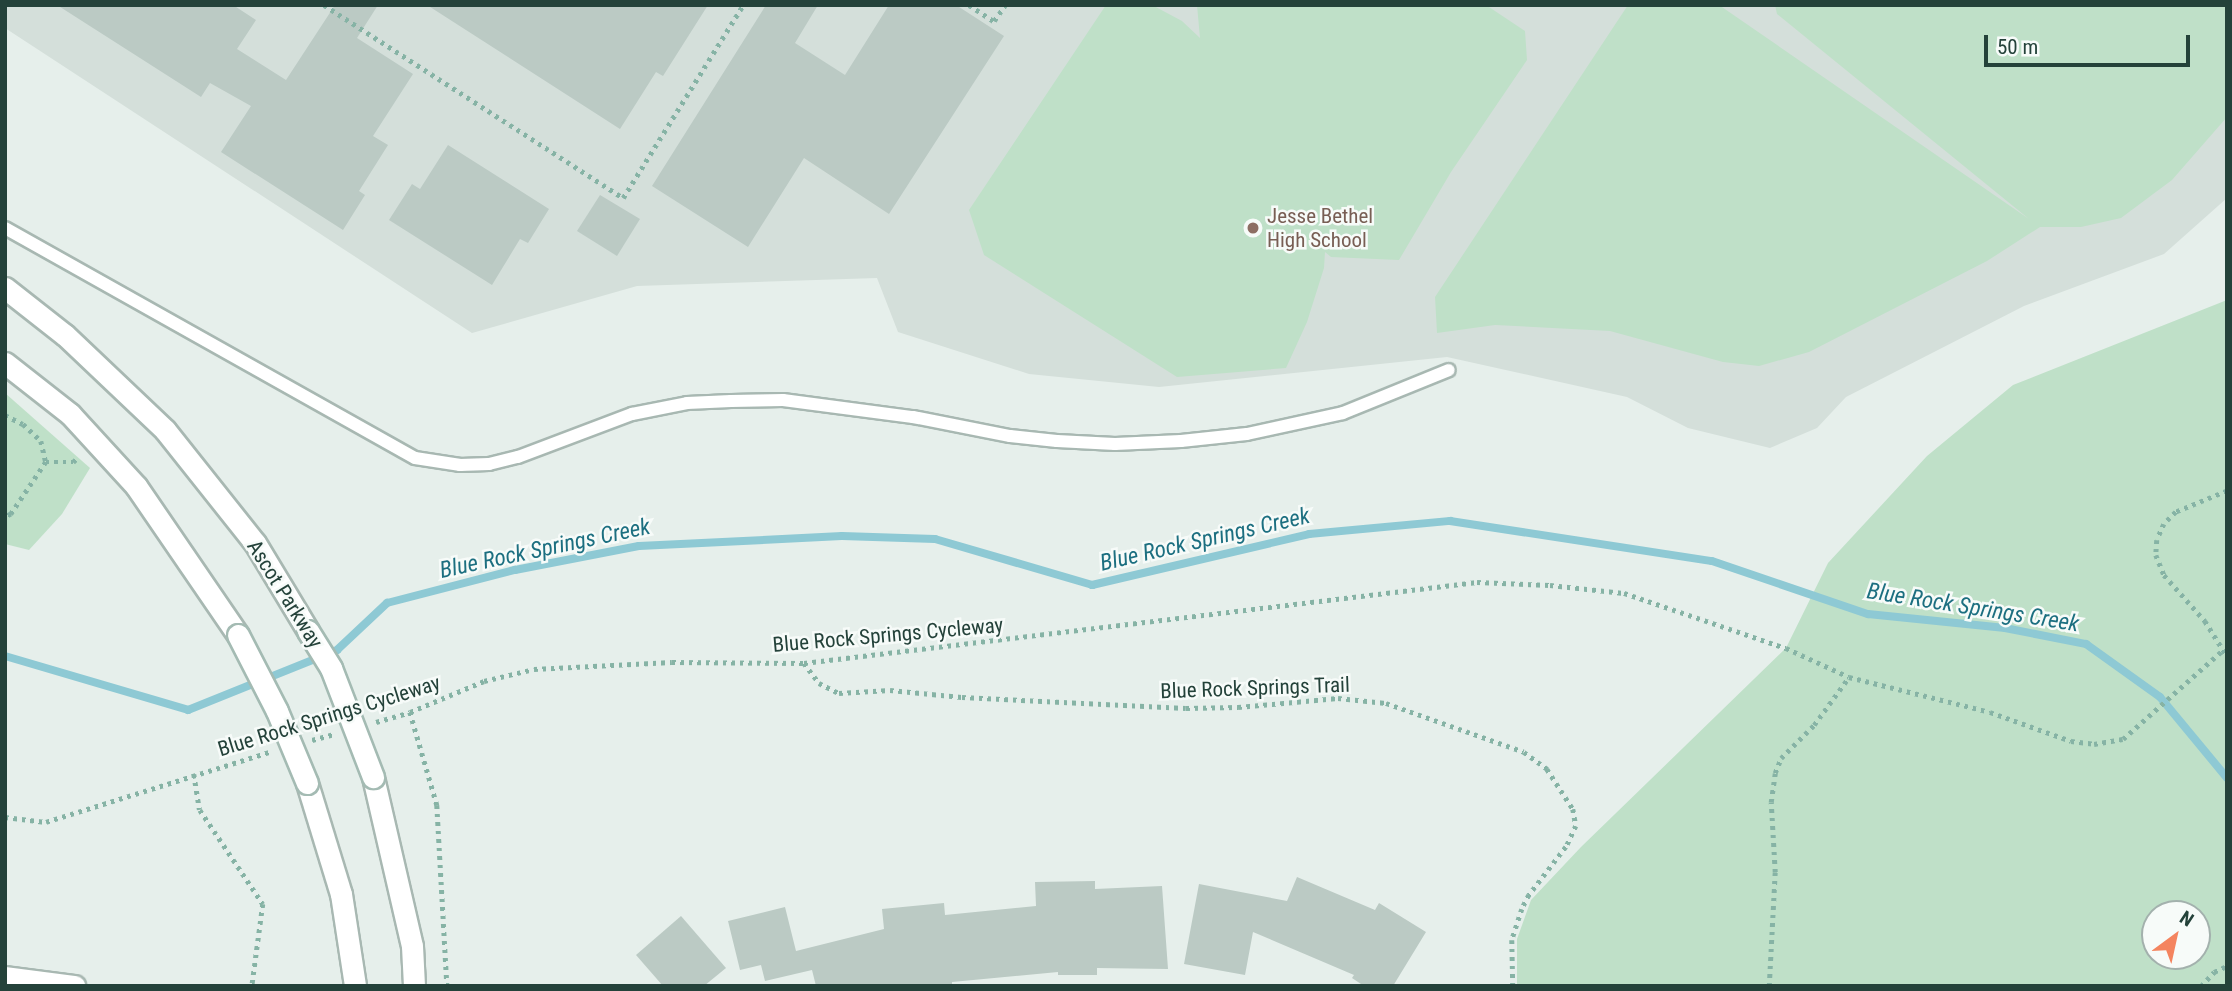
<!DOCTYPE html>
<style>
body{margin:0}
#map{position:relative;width:2232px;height:991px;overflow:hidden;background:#e6efeb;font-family:"Roboto Condensed",sans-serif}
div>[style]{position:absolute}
.built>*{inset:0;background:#d4dfda}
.green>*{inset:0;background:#bfe0c8}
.stream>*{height:8px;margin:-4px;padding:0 4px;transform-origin:4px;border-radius:4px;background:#8ec9d4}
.building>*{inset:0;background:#bbcac4}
.path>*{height:4.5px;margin-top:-2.25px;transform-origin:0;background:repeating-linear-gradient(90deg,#86b3a5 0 3.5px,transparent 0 8.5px)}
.roads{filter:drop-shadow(2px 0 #a8b8b2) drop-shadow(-2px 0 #a8b8b2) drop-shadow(0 2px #a8b8b2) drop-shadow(0 -2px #a8b8b2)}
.lane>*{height:12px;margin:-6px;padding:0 6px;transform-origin:6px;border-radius:6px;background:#fff}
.street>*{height:21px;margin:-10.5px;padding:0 10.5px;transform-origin:10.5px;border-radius:10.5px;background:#fff}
.secondary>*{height:21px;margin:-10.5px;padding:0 10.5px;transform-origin:10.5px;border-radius:10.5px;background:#fff}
.bridges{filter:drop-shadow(2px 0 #a4bbb3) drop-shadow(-2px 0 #a4bbb3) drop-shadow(0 2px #a4bbb3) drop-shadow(0 -2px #a4bbb3)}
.secondary-bridge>*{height:21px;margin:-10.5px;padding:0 10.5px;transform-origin:10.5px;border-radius:10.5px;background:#fff}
.dots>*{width:19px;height:19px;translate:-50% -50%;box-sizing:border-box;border:4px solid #f7fbf9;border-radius:50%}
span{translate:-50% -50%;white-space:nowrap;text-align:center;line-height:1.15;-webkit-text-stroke:5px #f7fbf9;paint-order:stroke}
.education-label{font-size:21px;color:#785e54}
.left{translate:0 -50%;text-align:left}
.street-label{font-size:21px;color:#24423a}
.water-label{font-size:23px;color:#1c6f80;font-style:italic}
.frame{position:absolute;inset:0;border:7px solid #24423a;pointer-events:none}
.north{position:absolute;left:2141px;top:900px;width:70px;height:70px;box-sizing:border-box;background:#f7fbf9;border:2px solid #a3b1ad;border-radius:50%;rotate:33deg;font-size:19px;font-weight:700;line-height:28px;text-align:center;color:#24423a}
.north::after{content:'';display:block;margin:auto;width:24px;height:32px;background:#f4845f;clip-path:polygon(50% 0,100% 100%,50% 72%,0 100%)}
.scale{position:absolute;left:1984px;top:35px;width:206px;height:32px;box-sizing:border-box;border:4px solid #24423a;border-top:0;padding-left:9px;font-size:21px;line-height:24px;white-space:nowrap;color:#24423a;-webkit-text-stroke:5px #f7fbf9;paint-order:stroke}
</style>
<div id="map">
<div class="built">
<div style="clip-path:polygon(5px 5px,2227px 5px,2227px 198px,2164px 254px,2024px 306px,1846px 397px,1817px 428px,1770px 448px,1688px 428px,1627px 397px,1447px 357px,1159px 387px,1029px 374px,898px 332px,877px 278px,637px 286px,472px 333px,5px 28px)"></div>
</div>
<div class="green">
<div style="clip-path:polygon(1106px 5px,1152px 5px,1182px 21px,1200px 38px,1197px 5px,1486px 5px,1525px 31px,1527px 60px,1451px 172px,1399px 260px,1331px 257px,1325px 252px,1324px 268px,1307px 322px,1286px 368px,1177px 377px,984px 255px,969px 210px)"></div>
<div style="clip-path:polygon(1628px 5px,1719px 5px,2029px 219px,1777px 14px,1775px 5px,2227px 5px,2227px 117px,2172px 180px,2121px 218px,2081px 227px,2040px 227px,1987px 261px,1809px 352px,1759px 366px,1723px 362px,1610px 331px,1495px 325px,1437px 333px,1435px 297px)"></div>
<div style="clip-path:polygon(evenodd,2227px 300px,2227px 986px,1517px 986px,1517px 939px,1531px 900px,1581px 847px,1786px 648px,1828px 563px,1927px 456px,2013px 385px,2227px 300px,2197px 914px,2197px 956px,2155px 956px,2155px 914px,2197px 914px)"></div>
<div style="clip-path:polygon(5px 393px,90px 468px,62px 514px,29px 550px,5px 544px)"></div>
</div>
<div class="stream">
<div style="left:5px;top:656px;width:191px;rotate:16.4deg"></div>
<div style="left:188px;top:710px;width:161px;rotate:-21.9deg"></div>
<div style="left:337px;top:650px;width:69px;rotate:-43.2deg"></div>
<div style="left:387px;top:603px;width:132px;rotate:-14.5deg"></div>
<div style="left:515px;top:570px;width:126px;rotate:-11deg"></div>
<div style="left:639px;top:546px;width:203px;rotate:-2.8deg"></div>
<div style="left:842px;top:536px;width:93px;rotate:1.8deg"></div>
<div style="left:935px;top:539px;width:164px;rotate:16.3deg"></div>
<div style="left:1092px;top:585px;width:223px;rotate:-13.2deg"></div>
<div style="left:1309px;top:534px;width:142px;rotate:-5.3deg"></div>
<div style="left:1450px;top:521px;width:265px;rotate:8.7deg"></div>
<div style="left:1712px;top:561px;width:165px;rotate:18.8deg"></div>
<div style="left:1868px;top:614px;width:138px;rotate:5.8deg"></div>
<div style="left:2005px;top:628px;width:83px;rotate:11.2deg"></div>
<div style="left:2086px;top:644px;width:91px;rotate:35.6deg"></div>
<div style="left:2160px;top:697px;width:105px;rotate:50.4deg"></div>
</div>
<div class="building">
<div style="clip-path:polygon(57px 5px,233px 5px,256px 20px,237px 49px,286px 80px,335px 5px,378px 5px,357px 38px,413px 74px,373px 136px,388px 145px,359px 191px,365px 195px,343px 230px,221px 152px,251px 106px,210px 83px,201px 97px)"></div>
<div style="clip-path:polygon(427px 5px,708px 5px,663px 76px,656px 72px,620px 129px)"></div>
<div style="clip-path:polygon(766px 5px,818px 5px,795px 43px,845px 75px,889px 5px,956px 5px,1004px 36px,889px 214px,804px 158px,748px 247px,652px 186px)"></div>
<div style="clip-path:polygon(448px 145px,549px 209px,528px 243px,520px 239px,492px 285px,389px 220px,412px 184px,420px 189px)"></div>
<div style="clip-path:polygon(600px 195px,640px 219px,617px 256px,577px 231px)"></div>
<div style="clip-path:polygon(1297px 877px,1375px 910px,1379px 903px,1426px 932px,1393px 986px,1364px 986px,1352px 978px,1354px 975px,1253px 932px,1245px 975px,1184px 964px,1199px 884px,1287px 901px)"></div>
<div style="clip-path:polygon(1095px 881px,1095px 889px,1162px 886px,1168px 969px,1097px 968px,1097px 975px,1058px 975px,1058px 972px,952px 982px,952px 986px,816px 986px,812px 970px,765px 981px,761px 965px,740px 970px,728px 921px,785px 907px,796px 951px,884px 929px,882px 909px,944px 903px,945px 915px,1036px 906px,1035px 882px)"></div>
<div style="clip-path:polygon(681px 916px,726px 968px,704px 986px,663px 986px,636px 955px)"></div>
</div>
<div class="path">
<div style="left:324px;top:5px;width:356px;rotate:32.8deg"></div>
<div style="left:623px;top:198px;width:227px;rotate:-58.1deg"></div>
<div style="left:969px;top:5px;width:30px;rotate:33deg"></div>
<div style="left:994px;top:21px;width:19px;rotate:-55deg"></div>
<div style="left:5px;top:415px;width:20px;rotate:27deg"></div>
<div style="left:23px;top:424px;width:25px;rotate:43deg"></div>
<div style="left:41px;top:441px;width:22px;rotate:77deg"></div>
<div style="left:46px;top:462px;width:63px;rotate:123.9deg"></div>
<div style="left:11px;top:514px;width:7px;rotate:153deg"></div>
<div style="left:46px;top:462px;width:27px"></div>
<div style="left:73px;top:462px;width:7px;rotate:-45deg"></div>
<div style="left:2227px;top:491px;width:55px;rotate:157.6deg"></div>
<div style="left:2176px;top:512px;width:17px;rotate:135deg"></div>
<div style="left:2164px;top:524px;width:17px;rotate:114deg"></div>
<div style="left:2157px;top:540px;width:15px;rotate:94deg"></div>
<div style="left:2156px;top:555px;width:22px;rotate:68deg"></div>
<div style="left:2164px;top:575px;width:62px;rotate:48.3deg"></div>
<div style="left:2205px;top:621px;width:41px;rotate:57.8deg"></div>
<div style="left:804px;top:663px;width:25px;rotate:53deg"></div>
<div style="left:819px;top:683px;width:22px;rotate:27deg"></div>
<div style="left:839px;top:693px;width:51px;rotate:-3.4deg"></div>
<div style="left:890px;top:690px;width:72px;rotate:5.6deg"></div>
<div style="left:962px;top:697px;width:224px;rotate:2.8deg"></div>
<div style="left:1186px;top:708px;width:52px;rotate:-1.1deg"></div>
<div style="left:1238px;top:707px;width:100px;rotate:-5.1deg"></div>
<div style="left:1338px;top:698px;width:48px;rotate:5.9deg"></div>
<div style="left:1386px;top:703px;width:146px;rotate:19.5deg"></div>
<div style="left:1524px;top:752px;width:29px;rotate:36deg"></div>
<div style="left:1547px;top:769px;width:48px;rotate:57deg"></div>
<div style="left:1573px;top:809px;width:17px;rotate:80deg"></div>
<div style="left:1576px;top:826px;width:23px;rotate:115deg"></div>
<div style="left:1566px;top:847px;width:61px;rotate:127.6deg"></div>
<div style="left:1529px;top:895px;width:16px;rotate:117deg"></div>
<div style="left:1522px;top:909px;width:33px;rotate:108deg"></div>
<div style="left:1512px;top:940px;width:46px;rotate:88.8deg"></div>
<div style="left:410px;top:712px;width:97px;rotate:73.8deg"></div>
<div style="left:437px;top:805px;width:181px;rotate:86.8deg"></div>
<div style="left:376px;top:722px;width:35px;rotate:-16deg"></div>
<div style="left:410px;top:712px;width:80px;rotate:-22.7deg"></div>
<div style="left:484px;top:681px;width:51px;rotate:-13.5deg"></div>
<div style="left:534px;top:669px;width:138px;rotate:-2.9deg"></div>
<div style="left:672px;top:662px;width:132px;rotate:0.4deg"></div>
<div style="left:804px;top:663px;width:678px;rotate:-6.86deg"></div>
<div style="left:1477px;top:582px;width:73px;rotate:2.4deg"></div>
<div style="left:1550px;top:585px;width:74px;rotate:6.2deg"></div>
<div style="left:1624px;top:593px;width:171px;rotate:18.8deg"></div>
<div style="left:1786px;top:648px;width:69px;rotate:24.7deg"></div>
<div style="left:312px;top:740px;width:23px;rotate:-15deg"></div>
<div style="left:194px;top:774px;width:36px;rotate:81deg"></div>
<div style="left:200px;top:810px;width:113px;rotate:56.2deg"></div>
<div style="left:263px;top:904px;width:83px;rotate:97.6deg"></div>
<div style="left:5px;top:817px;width:41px;rotate:7deg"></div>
<div style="left:46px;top:822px;width:235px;rotate:-17.4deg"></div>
<div style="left:1769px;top:986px;width:114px;rotate:-87deg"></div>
<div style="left:1775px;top:872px;width:70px;rotate:-93.3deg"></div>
<div style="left:1771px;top:802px;width:29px;rotate:-82deg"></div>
<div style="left:1775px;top:773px;width:16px;rotate:-68deg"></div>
<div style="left:1781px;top:758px;width:47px;rotate:-45deg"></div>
<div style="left:1814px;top:725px;width:59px;rotate:-53.9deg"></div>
<div style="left:1849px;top:677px;width:145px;rotate:13.9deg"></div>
<div style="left:1990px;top:712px;width:86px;rotate:19.7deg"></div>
<div style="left:2071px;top:741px;width:23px;rotate:7deg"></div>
<div style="left:2094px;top:744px;width:29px;rotate:-10deg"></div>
<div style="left:2123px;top:739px;width:134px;rotate:-41.7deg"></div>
<div style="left:2201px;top:986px;width:19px;rotate:-47deg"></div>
<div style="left:2214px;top:972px;width:14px;rotate:-25deg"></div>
</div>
<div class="roads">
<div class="lane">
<div style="left:5px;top:228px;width:470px;rotate:29.3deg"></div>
<div style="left:415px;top:458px;width:46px;rotate:8.8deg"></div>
<div style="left:460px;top:465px;width:29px;rotate:-2deg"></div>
<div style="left:489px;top:464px;width:30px;rotate:-14deg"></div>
<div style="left:518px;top:457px;width:122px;rotate:-20.7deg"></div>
<div style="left:632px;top:414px;width:56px;rotate:-11.3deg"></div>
<div style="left:687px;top:403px;width:44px;rotate:-2.6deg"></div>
<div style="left:731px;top:401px;width:52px;rotate:-1.1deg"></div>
<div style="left:783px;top:400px;width:131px;rotate:7.5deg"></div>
<div style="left:913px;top:417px;width:99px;rotate:11.1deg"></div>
<div style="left:1010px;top:436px;width:47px;rotate:6.1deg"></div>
<div style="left:1057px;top:441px;width:58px;rotate:3deg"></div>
<div style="left:1115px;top:444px;width:66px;rotate:-2.6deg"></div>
<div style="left:1181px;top:441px;width:66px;rotate:-6.1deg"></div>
<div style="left:1247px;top:434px;width:98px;rotate:-12.3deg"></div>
<div style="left:1343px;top:413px;width:114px;rotate:-22.1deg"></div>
</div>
<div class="street">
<div style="left:5px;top:977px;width:70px;rotate:7.4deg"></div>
</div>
<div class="secondary">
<div style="left:5px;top:288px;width:76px;rotate:38.1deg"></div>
<div style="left:65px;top:335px;width:138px;rotate:43.5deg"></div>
<div style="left:165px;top:430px;width:144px;rotate:51.5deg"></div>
<div style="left:255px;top:543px;width:103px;rotate:58.9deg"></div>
<div style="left:5px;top:363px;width:83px;rotate:38.1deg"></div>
<div style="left:70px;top:414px;width:98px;rotate:47.5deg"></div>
<div style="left:136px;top:486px;width:181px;rotate:55.6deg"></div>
<div style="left:373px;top:777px;width:173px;rotate:77deg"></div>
<div style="left:412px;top:946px;width:40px;rotate:87.1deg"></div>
<div style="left:307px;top:783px;width:116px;rotate:73deg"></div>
<div style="left:341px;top:894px;width:93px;rotate:81.3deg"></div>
</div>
</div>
<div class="bridges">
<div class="secondary-bridge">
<div style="left:308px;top:631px;width:44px;rotate:58.1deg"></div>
<div style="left:331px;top:668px;width:117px;rotate:68.9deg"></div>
<div style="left:238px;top:635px;width:85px;rotate:62.8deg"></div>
<div style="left:277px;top:711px;width:78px;rotate:67.4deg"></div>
</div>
</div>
<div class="dots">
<div style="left:1253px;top:228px;background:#8d6e63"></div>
</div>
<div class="education-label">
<span class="left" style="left:1267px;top:228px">Jesse Bethel<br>High School</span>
</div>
<div class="street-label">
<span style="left:285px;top:594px;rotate:58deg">Ascot Parkway</span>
<span style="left:888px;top:635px;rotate:-5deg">Blue Rock Springs Cycleway</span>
<span style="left:1255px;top:688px;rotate:-2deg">Blue Rock Springs Trail</span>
<span style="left:329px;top:716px;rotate:-17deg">Blue Rock Springs Cycleway</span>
</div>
<div class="water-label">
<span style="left:1205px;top:540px;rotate:-13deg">Blue Rock Springs Creek</span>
<span style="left:545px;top:549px;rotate:-12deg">Blue Rock Springs Creek</span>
<span style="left:1973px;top:608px;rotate:9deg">Blue Rock Springs Creek</span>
</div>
<div class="frame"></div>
<div class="north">N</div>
<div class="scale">50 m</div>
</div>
